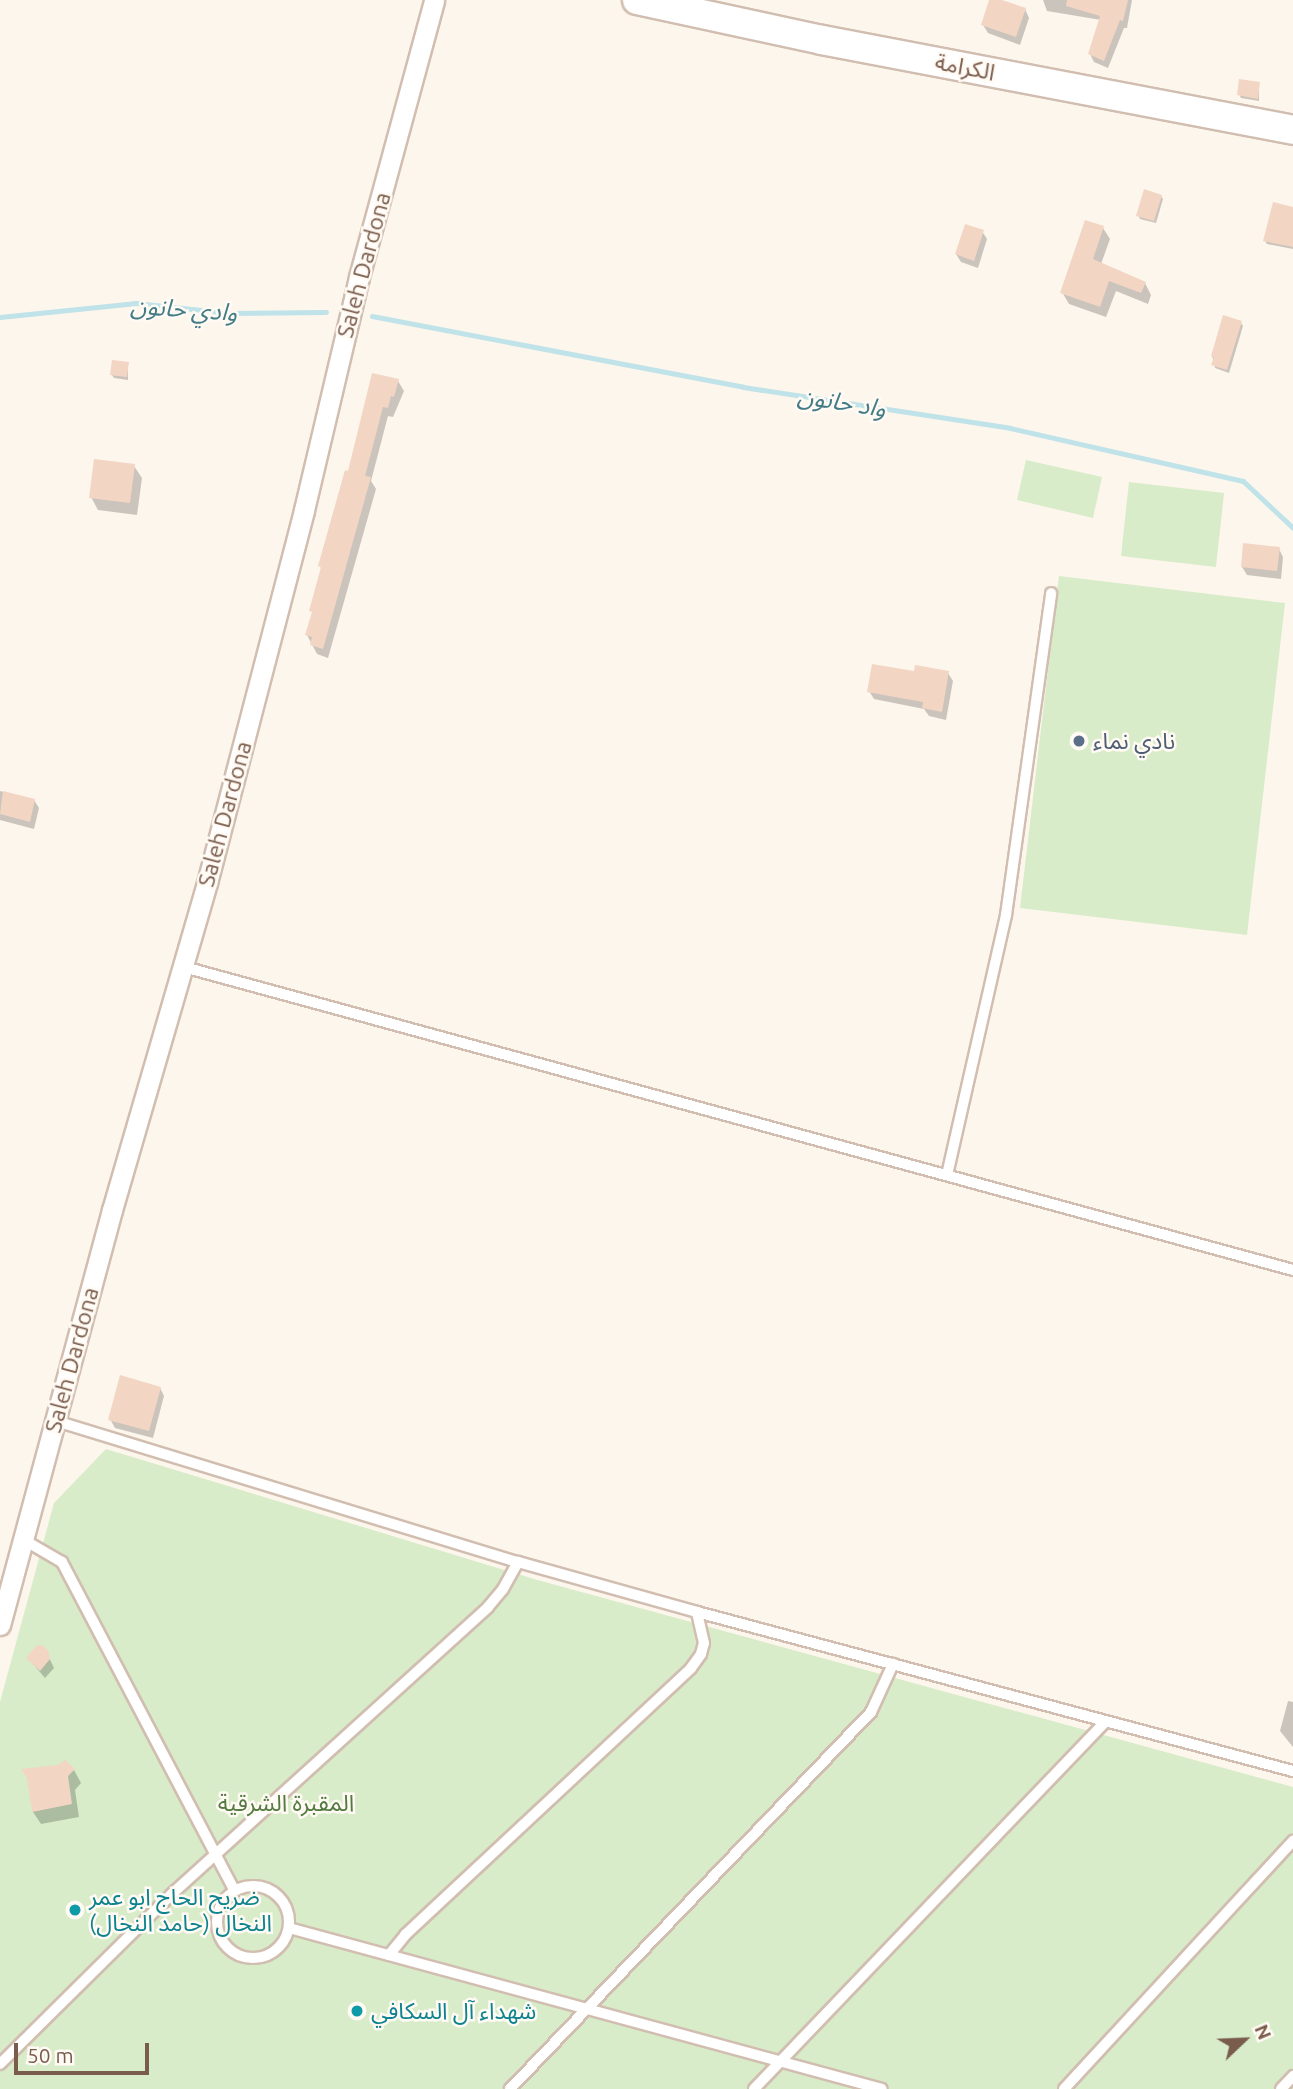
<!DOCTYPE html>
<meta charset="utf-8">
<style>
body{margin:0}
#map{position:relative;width:1293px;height:2089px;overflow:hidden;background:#fdf6ec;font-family:Ubuntu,"Noto Sans Arabic",sans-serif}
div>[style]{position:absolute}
.green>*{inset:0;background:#d8ecc9}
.shadow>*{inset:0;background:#0003}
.stream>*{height:5px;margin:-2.5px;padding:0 2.5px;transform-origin:2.5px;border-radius:2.5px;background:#bfe3e8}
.building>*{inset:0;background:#f3d5c3}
.roads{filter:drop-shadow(2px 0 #d1beb0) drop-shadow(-2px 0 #d1beb0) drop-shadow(0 2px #d1beb0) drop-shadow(0 -2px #d1beb0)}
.lane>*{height:10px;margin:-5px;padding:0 5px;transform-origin:5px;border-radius:5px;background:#fff}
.lane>.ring{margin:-5px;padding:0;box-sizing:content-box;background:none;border:10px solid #fff;border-radius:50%}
.street>*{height:19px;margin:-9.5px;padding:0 9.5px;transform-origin:9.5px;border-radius:9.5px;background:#fff}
.secondary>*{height:28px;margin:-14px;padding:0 14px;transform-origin:14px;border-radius:14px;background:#fff}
.dots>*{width:19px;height:19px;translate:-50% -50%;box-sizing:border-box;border:4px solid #fffaf3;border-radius:50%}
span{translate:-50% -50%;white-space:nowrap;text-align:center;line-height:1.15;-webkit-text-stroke:5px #fffaf3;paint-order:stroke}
.street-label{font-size:23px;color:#7a5c4d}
.service-label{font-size:23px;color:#4e5e75}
.left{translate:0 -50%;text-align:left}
.park-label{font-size:23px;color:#537a41}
.culture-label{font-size:23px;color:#0d838f}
.water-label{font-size:24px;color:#437c86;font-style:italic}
.north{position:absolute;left:1209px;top:2005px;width:70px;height:70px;-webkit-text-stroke:5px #fffaf3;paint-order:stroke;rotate:67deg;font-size:19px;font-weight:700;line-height:28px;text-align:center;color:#7a5c4d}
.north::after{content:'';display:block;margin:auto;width:24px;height:32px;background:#7a5c4d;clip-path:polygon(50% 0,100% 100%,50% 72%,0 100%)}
.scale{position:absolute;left:14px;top:2043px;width:135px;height:32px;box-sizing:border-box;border:4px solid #7a5c4d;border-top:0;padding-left:9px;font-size:21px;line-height:24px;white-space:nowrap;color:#7a5c4d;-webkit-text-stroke:5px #fffaf3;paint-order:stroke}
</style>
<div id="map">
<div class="green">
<div style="clip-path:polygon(1026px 460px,1102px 477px,1093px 518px,1017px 500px)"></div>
<div style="clip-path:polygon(1129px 482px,1224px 493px,1216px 567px,1121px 556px)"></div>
<div style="clip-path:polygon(1059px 576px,1285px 603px,1247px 935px,1020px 908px)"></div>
<div style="clip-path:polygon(106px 1449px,534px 1579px,1293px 1787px,1293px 2089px,0 2089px,0 1702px,54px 1503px)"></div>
</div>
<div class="shadow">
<div style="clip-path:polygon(991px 0,1025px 9px,1029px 18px,1020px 45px,988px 33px,983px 25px)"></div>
<div style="clip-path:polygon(1043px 0,1132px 0,1127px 28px,1124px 28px,1108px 68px,1094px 62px,1090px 54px,1101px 20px,1047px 11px)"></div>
<div style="clip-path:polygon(1259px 83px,1259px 101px,1241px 98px,1239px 94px)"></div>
<div style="clip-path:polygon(1161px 196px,1163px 199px,1156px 223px,1140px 219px,1138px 215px)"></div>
<div style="clip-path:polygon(1293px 209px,1293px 249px,1267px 244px,1265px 241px)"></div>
<div style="clip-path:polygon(1103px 228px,1110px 239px,1101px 264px,1145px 283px,1151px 295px,1148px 304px,1116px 291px,1106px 317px,1069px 304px,1062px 292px)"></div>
<div style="clip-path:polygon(982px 231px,987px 239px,978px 268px,961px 262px,956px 254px)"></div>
<div style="clip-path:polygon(1241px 323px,1243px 326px,1229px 373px,1215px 368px,1212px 355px)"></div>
<div style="clip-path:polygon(128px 363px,128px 380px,114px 378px,112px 375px)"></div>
<div style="clip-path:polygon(374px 375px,398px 381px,404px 391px,393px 417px,388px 416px,371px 481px,376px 489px,328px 658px,317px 654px,307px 635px,322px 570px,320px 566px,349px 473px)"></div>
<div style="clip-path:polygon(134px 466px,142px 478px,137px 515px,98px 510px,91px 497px)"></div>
<div style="clip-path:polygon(1279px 549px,1283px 557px,1281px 579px,1247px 575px,1242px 567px)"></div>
<div style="clip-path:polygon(916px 673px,948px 673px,953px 681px,946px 720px,929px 716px,924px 709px,874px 699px,869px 691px)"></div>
<div style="clip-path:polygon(0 791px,34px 800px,39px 808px,34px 829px,0 820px)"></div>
<div style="clip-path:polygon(160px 1388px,164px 1396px,153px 1438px,115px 1428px,110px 1419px)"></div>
<div style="clip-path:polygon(46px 1651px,54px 1668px,45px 1678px,28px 1658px)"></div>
<div style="clip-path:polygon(1288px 1701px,1293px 1702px,1293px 1747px,1280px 1731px)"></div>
<div style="clip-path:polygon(74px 1770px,81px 1783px,75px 1790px,79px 1817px,41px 1824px,33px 1812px,29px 1778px)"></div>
</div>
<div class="stream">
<div style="left:372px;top:316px;width:378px;rotate:10.8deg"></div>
<div style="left:743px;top:387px;width:270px;rotate:8.7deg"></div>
<div style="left:1010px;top:428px;width:239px;rotate:12.8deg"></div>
<div style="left:1243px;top:481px;width:69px;rotate:43.2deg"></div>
<div style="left:0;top:317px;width:137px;rotate:-5.9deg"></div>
<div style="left:136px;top:303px;width:94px;rotate:6.1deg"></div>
<div style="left:229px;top:313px;width:97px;rotate:-0.6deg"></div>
</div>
<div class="building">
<div style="clip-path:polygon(989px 0,1002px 0,1026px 8px,1016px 37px,981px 25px)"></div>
<div style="clip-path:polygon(1067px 0,1128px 0,1123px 21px,1120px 20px,1104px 61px,1088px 54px,1100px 16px,1066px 6px)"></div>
<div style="clip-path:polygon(1239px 79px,1260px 82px,1258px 99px,1237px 95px)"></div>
<div style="clip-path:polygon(1144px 189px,1162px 195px,1154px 221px,1136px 216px)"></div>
<div style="clip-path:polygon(1273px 202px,1293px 207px,1293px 247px,1263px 241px)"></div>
<div style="clip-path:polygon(1085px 220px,1104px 226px,1093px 259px,1146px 282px,1141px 293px,1109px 281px,1100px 307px,1060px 293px)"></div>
<div style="clip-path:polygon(965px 224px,984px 230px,974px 261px,955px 254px)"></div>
<div style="clip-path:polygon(1223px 315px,1242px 321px,1227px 370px,1211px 365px,1214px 357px,1211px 356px)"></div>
<div style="clip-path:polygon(112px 360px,129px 362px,127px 377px,110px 375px)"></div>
<div style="clip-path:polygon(372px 373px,399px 379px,394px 397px,391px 396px,388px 408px,383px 407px,365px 476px,371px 477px,323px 649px,310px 645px,312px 637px,305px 635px,312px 612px,309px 611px,321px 567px,318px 566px,345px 470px,348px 471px)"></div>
<div style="clip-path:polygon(94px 459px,135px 464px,130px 503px,89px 498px)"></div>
<div style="clip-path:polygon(1243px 543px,1280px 547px,1277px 571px,1241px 567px)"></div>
<div style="clip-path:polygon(872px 664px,914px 671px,915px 665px,949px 671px,942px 712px,922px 708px,923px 702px,867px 692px)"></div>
<div style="clip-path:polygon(3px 791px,35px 799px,30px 822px,0 814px)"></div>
<div style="clip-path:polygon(120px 1375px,161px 1387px,149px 1431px,108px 1420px)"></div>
<div style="clip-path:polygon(42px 1645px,48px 1650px,50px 1659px,40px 1671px,26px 1658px,36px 1646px)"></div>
<div style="clip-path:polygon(65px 1760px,75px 1769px,68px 1776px,72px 1804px,32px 1812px,27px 1778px,21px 1769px,58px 1765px)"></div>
</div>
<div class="roads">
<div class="lane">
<div style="left:184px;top:967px;width:1150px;rotate:15.28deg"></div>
<div style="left:947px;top:1175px;width:267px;rotate:-77.2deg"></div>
<div style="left:1006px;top:915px;width:325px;rotate:-82deg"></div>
<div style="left:56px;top:1421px;width:483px;rotate:17deg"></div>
<div style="left:518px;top:1562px;width:186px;rotate:15.6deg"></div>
<div style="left:697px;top:1612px;width:617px;rotate:14.94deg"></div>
<div style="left:24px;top:1540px;width:44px;rotate:30.1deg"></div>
<div style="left:62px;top:1562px;width:370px;rotate:62.3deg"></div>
<div class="ring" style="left:217px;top:1886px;width:62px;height:62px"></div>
<div style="left:289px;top:1928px;width:614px;rotate:15.19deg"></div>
<div style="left:389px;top:1955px;width:26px;rotate:-51deg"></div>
<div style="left:405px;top:1935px;width:391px;rotate:-43deg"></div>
<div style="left:691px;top:1668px;width:17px;rotate:-54deg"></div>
<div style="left:701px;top:1654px;width:11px;rotate:-75deg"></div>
<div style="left:704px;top:1643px;width:32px;rotate:-103deg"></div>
<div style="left:0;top:2064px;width:245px;rotate:-44.7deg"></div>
<div style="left:174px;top:1892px;width:424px;rotate:-42.2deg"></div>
<div style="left:488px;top:1607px;width:23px;rotate:-50deg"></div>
<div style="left:503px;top:1589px;width:31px;rotate:-61deg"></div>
<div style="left:510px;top:2089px;width:522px;rotate:-46.24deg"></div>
<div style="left:871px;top:1712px;width:53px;rotate:-65.4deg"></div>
<div style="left:754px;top:2089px;width:509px;rotate:-46.27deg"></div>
<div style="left:1064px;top:2089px;width:338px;rotate:-47.3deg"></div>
<div style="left:1281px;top:2089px;width:18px;rotate:-47deg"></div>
</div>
<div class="street">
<div style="left:0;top:1625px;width:430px;rotate:-74.9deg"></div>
<div style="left:112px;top:1210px;width:341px;rotate:-73.8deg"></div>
<div style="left:207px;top:883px;width:385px;rotate:-75.4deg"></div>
<div style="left:304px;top:510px;width:239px;rotate:-76.7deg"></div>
<div style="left:359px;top:277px;width:287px;rotate:-74.8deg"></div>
</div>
<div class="secondary">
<div style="left:637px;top:0;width:189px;rotate:12.2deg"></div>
<div style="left:822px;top:40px;width:480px;rotate:10.8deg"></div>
</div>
</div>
<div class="dots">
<div style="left:1079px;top:741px;background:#5c6f8a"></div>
<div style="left:75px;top:1910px;background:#0f9aa8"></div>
<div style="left:357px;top:2011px;background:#0f9aa8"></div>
</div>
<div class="street-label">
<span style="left:965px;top:67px;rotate:11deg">الكرامة</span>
<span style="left:364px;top:265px;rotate:-75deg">Saleh Dardona</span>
<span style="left:225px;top:814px;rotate:-75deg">Saleh Dardona</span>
<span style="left:72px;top:1360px;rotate:-75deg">Saleh Dardona</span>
</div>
<div class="service-label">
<span class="left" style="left:1093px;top:741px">نادي نماء</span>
</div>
<div class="park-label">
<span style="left:286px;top:1803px">المقبرة الشرقية</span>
</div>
<div class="culture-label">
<span class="left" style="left:89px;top:1910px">ضريح الحاج ابو عمر<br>النخال (حامد النخال)</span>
<span class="left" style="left:371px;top:2011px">شهداء آل السكافي</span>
</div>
<div class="water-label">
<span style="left:184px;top:309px;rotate:4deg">وادي حانون</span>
<span style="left:842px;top:402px;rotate:9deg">واد حانون</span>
</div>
<div class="north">N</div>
<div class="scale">50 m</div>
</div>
